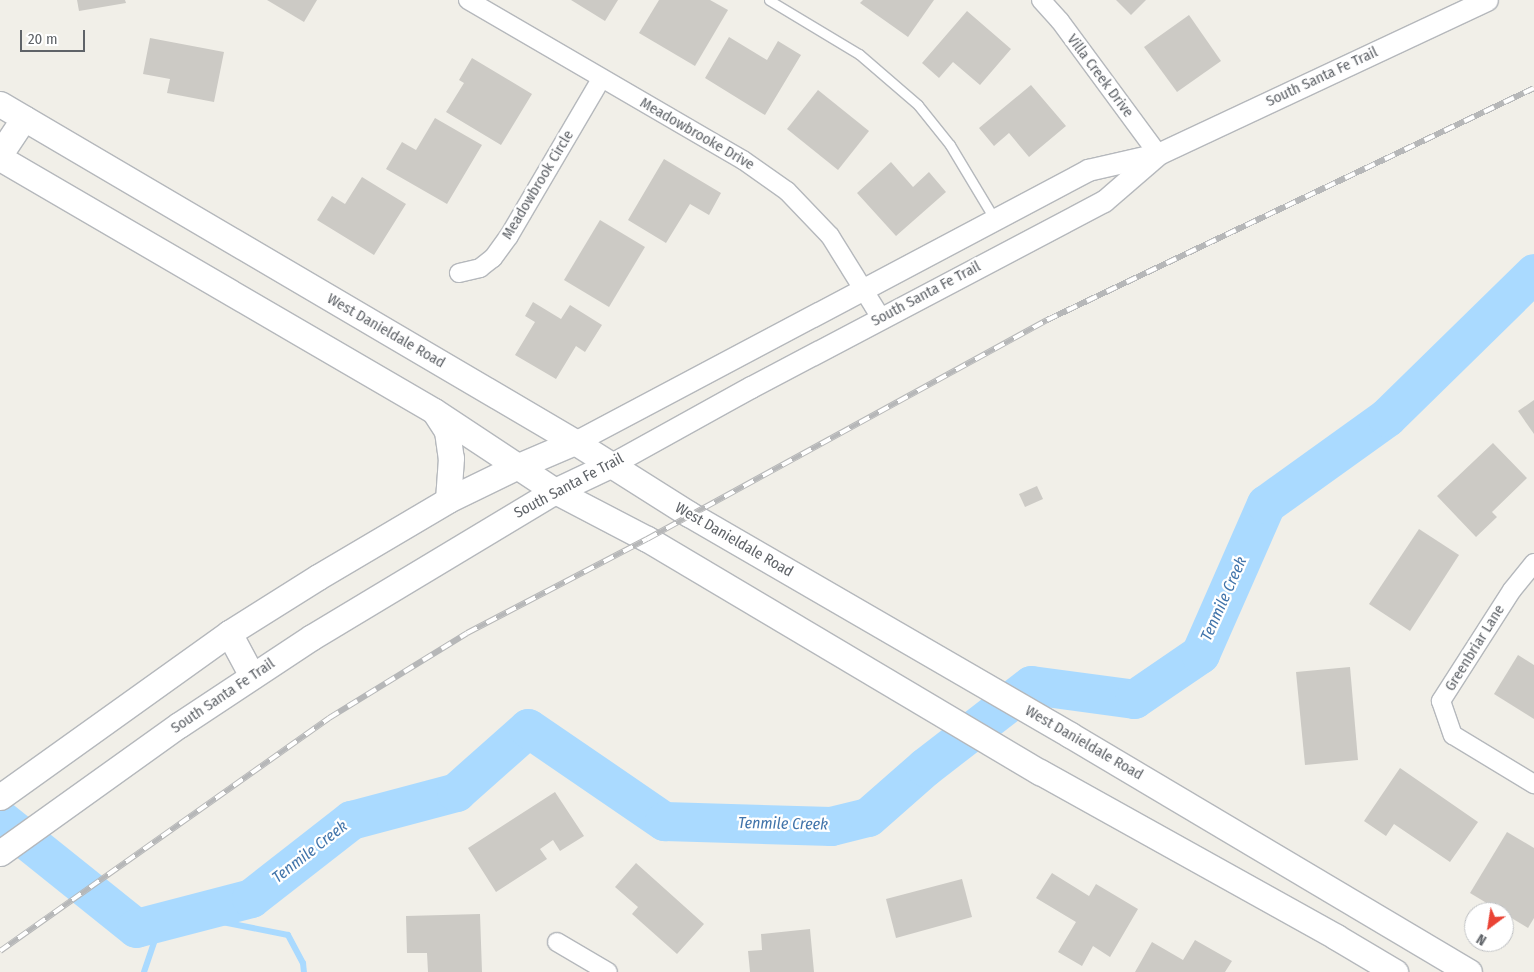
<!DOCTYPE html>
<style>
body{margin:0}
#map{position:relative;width:1534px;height:972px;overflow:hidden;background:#f1efe8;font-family:"Fira Sans Condensed",sans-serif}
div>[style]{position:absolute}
.stream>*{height:6px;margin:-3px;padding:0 3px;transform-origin:3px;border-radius:3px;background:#aadaff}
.river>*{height:39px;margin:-19.5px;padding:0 19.5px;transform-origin:19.5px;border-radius:19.5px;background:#aadaff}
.building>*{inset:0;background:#cccac5}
.roads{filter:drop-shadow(1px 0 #b5b8bc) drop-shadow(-1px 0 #b5b8bc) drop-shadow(0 1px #b5b8bc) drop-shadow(0 -1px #b5b8bc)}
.service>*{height:9px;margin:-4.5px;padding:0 4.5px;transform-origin:4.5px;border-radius:4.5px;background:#fff}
.minor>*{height:18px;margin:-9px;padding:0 9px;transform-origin:9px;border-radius:9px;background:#fff}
.tertiary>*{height:21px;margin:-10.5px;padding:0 10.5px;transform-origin:10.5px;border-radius:10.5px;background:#fff}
.secondary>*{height:25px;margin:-12.5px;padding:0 12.5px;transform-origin:12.5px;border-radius:12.5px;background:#fff}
.rail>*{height:5.5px;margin-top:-2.75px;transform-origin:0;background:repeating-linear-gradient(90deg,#fff 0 11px,#b6b7b8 0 22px);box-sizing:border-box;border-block:1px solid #b6b7b8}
span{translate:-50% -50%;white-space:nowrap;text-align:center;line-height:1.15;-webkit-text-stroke:4.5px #fff;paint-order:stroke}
.street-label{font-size:15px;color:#5f6368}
.water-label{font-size:16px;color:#4174aa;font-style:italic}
.north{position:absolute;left:1464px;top:902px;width:50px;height:50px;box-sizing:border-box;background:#fff;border:1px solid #bfc1c3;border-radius:50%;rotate:211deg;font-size:14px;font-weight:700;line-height:20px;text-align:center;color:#5f6368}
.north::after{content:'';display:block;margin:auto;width:18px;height:22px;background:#ea4335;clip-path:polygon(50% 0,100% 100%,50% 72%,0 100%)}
.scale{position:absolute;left:20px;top:30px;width:65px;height:22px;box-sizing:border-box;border:2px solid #5f6368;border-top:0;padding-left:6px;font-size:15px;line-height:18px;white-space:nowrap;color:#5f6368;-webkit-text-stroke:4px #fff;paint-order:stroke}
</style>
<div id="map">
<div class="stream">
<div style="left:187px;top:915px;width:103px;rotate:11.2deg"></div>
<div style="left:288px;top:935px;width:32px;rotate:62deg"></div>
<div style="left:303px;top:963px;width:9px;rotate:84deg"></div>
<div style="left:144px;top:972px;width:53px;rotate:-71.2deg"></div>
</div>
<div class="river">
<div style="left:0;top:819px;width:174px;rotate:38.7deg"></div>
<div style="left:136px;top:928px;width:119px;rotate:-14.6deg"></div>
<div style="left:251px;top:898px;width:127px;rotate:-38deg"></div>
<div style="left:351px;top:820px;width:109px;rotate:-14.9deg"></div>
<div style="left:456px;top:792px;width:96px;rotate:-41.6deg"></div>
<div style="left:528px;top:728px;width:165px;rotate:34.4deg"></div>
<div style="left:664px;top:821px;width:167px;rotate:1.7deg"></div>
<div style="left:831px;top:826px;width:38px;rotate:-14deg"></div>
<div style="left:868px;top:817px;width:76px;rotate:-41.3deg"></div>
<div style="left:925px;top:767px;width:134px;rotate:-37.7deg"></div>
<div style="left:1031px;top:685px;width:104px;rotate:7.7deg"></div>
<div style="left:1134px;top:699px;width:80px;rotate:-34.3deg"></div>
<div style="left:1200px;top:654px;width:164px;rotate:-66.3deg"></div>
<div style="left:1266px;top:504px;width:149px;rotate:-35.7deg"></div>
<div style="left:1387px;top:417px;width:206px;rotate:-44.4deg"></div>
</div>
<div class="building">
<div style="clip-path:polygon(77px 0,125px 0,126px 3px,79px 11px)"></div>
<div style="clip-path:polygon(267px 0,317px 0,304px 22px)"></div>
<div style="clip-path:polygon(571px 0,618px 0,605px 21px)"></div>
<div style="clip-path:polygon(659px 0,710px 0,728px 10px,695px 66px,639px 33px)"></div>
<div style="clip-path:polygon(863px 0,934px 0,908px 37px,860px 3px)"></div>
<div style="clip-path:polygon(1116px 0,1146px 0,1131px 15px)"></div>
<div style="clip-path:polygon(967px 11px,1011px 49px,980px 85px,953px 62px,939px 78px,922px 63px)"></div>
<div style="clip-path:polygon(1189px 15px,1221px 61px,1177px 92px,1144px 47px)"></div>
<div style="clip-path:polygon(729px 37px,767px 60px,778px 41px,801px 55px,765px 115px,705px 78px)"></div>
<div style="clip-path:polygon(150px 38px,224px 52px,214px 102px,167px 93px,170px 79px,143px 74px)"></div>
<div style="clip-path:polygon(472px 58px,532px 94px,501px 145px,446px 112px,464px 83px,459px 80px)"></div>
<div style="clip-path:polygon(1031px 85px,1066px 126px,1029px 157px,1009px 133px,994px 146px,979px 128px)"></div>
<div style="clip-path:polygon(818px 90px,869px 131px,838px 170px,787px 129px)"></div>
<div style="clip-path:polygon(435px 118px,482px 145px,447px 204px,386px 169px,402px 142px,416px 150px)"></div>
<div style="clip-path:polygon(664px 159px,721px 193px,709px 215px,690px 204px,666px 243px,628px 220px)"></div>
<div style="clip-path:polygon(891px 162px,913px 187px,929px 172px,946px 192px,896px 236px,857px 193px)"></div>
<div style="clip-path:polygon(362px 177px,406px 204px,374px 255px,317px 220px,332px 196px,345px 204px)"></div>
<div style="clip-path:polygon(600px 220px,645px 247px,609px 307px,564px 280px)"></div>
<div style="clip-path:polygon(533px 302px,561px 319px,570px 305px,602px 325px,585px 352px,576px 346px,556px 379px,515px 355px,535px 322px,525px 316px)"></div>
<div style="clip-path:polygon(1534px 400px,1534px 434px,1518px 411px)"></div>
<div style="clip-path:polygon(1493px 443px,1527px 478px,1492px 512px,1497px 517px,1476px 537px,1437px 496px)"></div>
<div style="clip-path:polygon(1037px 486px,1043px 499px,1025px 507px,1019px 494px)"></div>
<div style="clip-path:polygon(1419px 529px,1459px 555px,1410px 631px,1369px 604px)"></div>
<div style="clip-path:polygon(1518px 655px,1534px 665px,1534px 719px,1494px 694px)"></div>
<div style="clip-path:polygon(1350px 667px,1358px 760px,1305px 765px,1296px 672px)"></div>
<div style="clip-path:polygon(1400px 768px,1478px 822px,1450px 862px,1394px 824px,1386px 836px,1364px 821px)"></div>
<div style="clip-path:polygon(555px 792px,584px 836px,560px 851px,553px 840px,540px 849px,547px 859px,496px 892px,468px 848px)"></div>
<div style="clip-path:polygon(1507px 832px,1534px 848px,1534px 918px,1528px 928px,1470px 893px)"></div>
<div style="clip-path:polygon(636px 863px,704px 924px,677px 954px,632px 914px,638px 907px,615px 887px)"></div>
<div style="clip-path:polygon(1052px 873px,1089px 896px,1096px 884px,1138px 909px,1110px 957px,1093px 946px,1082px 966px,1058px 952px,1076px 922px,1036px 898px)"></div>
<div style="clip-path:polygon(962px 879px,972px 917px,896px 938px,886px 899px)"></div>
<div style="clip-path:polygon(480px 914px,482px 972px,428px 972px,427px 953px,407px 953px,406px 916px)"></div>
<div style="clip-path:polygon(810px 929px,814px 972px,750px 972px,748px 951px,762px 950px,761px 934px)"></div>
<div style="clip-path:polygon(1195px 940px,1232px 961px,1225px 972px,1135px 972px,1152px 942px,1183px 960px)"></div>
</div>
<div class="roads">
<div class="service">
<div style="left:769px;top:0;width:105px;rotate:31deg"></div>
<div style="left:859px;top:54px;width:78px;rotate:40.8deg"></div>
<div style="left:918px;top:105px;width:51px;rotate:51.3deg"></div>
<div style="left:950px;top:145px;width:87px;rotate:59deg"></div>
</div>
<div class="minor">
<div style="left:468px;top:0;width:318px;rotate:30.2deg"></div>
<div style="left:743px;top:160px;width:54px;rotate:35.2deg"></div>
<div style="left:787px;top:191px;width:62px;rotate:46.3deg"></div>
<div style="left:830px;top:236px;width:97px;rotate:58.1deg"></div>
<div style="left:1041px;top:0;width:28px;rotate:48deg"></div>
<div style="left:1060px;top:21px;width:165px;rotate:53.6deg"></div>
<div style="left:459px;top:273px;width:22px;rotate:-13deg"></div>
<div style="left:480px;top:268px;width:16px;rotate:-38deg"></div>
<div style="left:493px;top:258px;width:27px;rotate:-54deg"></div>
<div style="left:509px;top:236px;width:182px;rotate:-59.6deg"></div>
<div style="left:1534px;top:563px;width:35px;rotate:129deg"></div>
<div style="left:1512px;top:590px;width:132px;rotate:122.6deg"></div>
<div style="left:1441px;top:701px;width:36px;rotate:71deg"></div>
<div style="left:1453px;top:735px;width:95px;rotate:31.2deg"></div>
<div style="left:557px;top:942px;width:59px;rotate:30.5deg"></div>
</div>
<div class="tertiary">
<div style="left:575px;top:442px;width:581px;rotate:-27.93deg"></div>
<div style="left:1088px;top:170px;width:72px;rotate:-12.9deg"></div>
<div style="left:1158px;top:154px;width:363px;rotate:-25.1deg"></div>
<div style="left:610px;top:465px;width:161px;rotate:-29deg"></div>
<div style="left:751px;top:387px;width:399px;rotate:-27.8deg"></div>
<div style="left:1104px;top:201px;width:69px;rotate:-40.9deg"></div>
</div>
<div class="secondary">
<div style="left:0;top:104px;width:667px;rotate:30.45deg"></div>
<div style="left:575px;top:442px;width:135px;rotate:32.3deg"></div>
<div style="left:689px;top:514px;width:440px;rotate:30.1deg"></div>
<div style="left:1070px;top:735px;width:464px;rotate:30.7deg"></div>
<div style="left:0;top:154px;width:43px;rotate:-56.3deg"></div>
<div style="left:0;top:158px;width:502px;rotate:30.24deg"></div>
<div style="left:434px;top:411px;width:145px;rotate:33.5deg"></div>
<div style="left:555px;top:491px;width:104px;rotate:27.6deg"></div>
<div style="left:647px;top:539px;width:457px;rotate:30.7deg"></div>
<div style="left:1040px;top:772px;width:339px;rotate:29.1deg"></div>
<div style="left:1336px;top:937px;width:69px;rotate:30.7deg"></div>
<div style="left:436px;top:414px;width:20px;rotate:57deg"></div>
<div style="left:447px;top:431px;width:27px;rotate:82deg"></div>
<div style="left:451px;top:458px;width:42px;rotate:94.1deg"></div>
<div style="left:229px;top:633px;width:49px;rotate:61.9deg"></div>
<div style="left:0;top:797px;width:282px;rotate:-35.6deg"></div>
<div style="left:229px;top:633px;width:105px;rotate:-32.2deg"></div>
<div style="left:318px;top:577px;width:151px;rotate:-30.6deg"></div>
<div style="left:448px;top:500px;width:76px;rotate:-25.9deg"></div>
<div style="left:516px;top:467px;width:64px;rotate:-23deg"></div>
<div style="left:0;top:853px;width:220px;rotate:-35.6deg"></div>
<div style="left:179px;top:725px;width:159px;rotate:-33.5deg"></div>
<div style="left:312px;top:637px;width:283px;rotate:-31deg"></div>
<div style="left:555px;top:491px;width:61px;rotate:-25.3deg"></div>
</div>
</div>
<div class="rail">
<div style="left:0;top:951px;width:403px;rotate:-35.3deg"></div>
<div style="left:329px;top:718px;width:162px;rotate:-31.6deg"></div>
<div style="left:467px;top:633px;width:203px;rotate:-27.6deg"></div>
<div style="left:647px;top:539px;width:456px;rotate:-28.7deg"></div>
<div style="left:1047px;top:320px;width:539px;rotate:-25.47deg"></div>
</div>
<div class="street-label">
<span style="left:1100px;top:76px;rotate:53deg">Villa Creek Drive</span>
<span style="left:1322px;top:77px;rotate:-25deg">South Santa Fe Trail</span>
<span style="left:697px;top:134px;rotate:30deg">Meadowbrooke Drive</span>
<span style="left:538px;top:185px;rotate:-59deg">Meadowbrook Circle</span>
<span style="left:926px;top:294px;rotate:-28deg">South Santa Fe Trail</span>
<span style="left:386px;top:331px;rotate:30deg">West Danieldale Road</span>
<span style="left:569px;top:486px;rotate:-28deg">South Santa Fe Trail</span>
<span style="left:734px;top:540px;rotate:30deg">West Danieldale Road</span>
<span style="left:1475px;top:648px;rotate:-58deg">Greenbriar Lane</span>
<span style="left:223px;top:696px;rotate:-34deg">South Santa Fe Trail</span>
<span style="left:1084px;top:743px;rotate:30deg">West Danieldale Road</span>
</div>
<div class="water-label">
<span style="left:1224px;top:599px;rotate:-66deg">Tenmile Creek</span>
<span style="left:783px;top:824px;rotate:1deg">Tenmile Creek</span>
<span style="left:310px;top:852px;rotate:-38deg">Tenmile Creek</span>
</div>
<div class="north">N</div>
<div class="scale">20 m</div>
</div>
